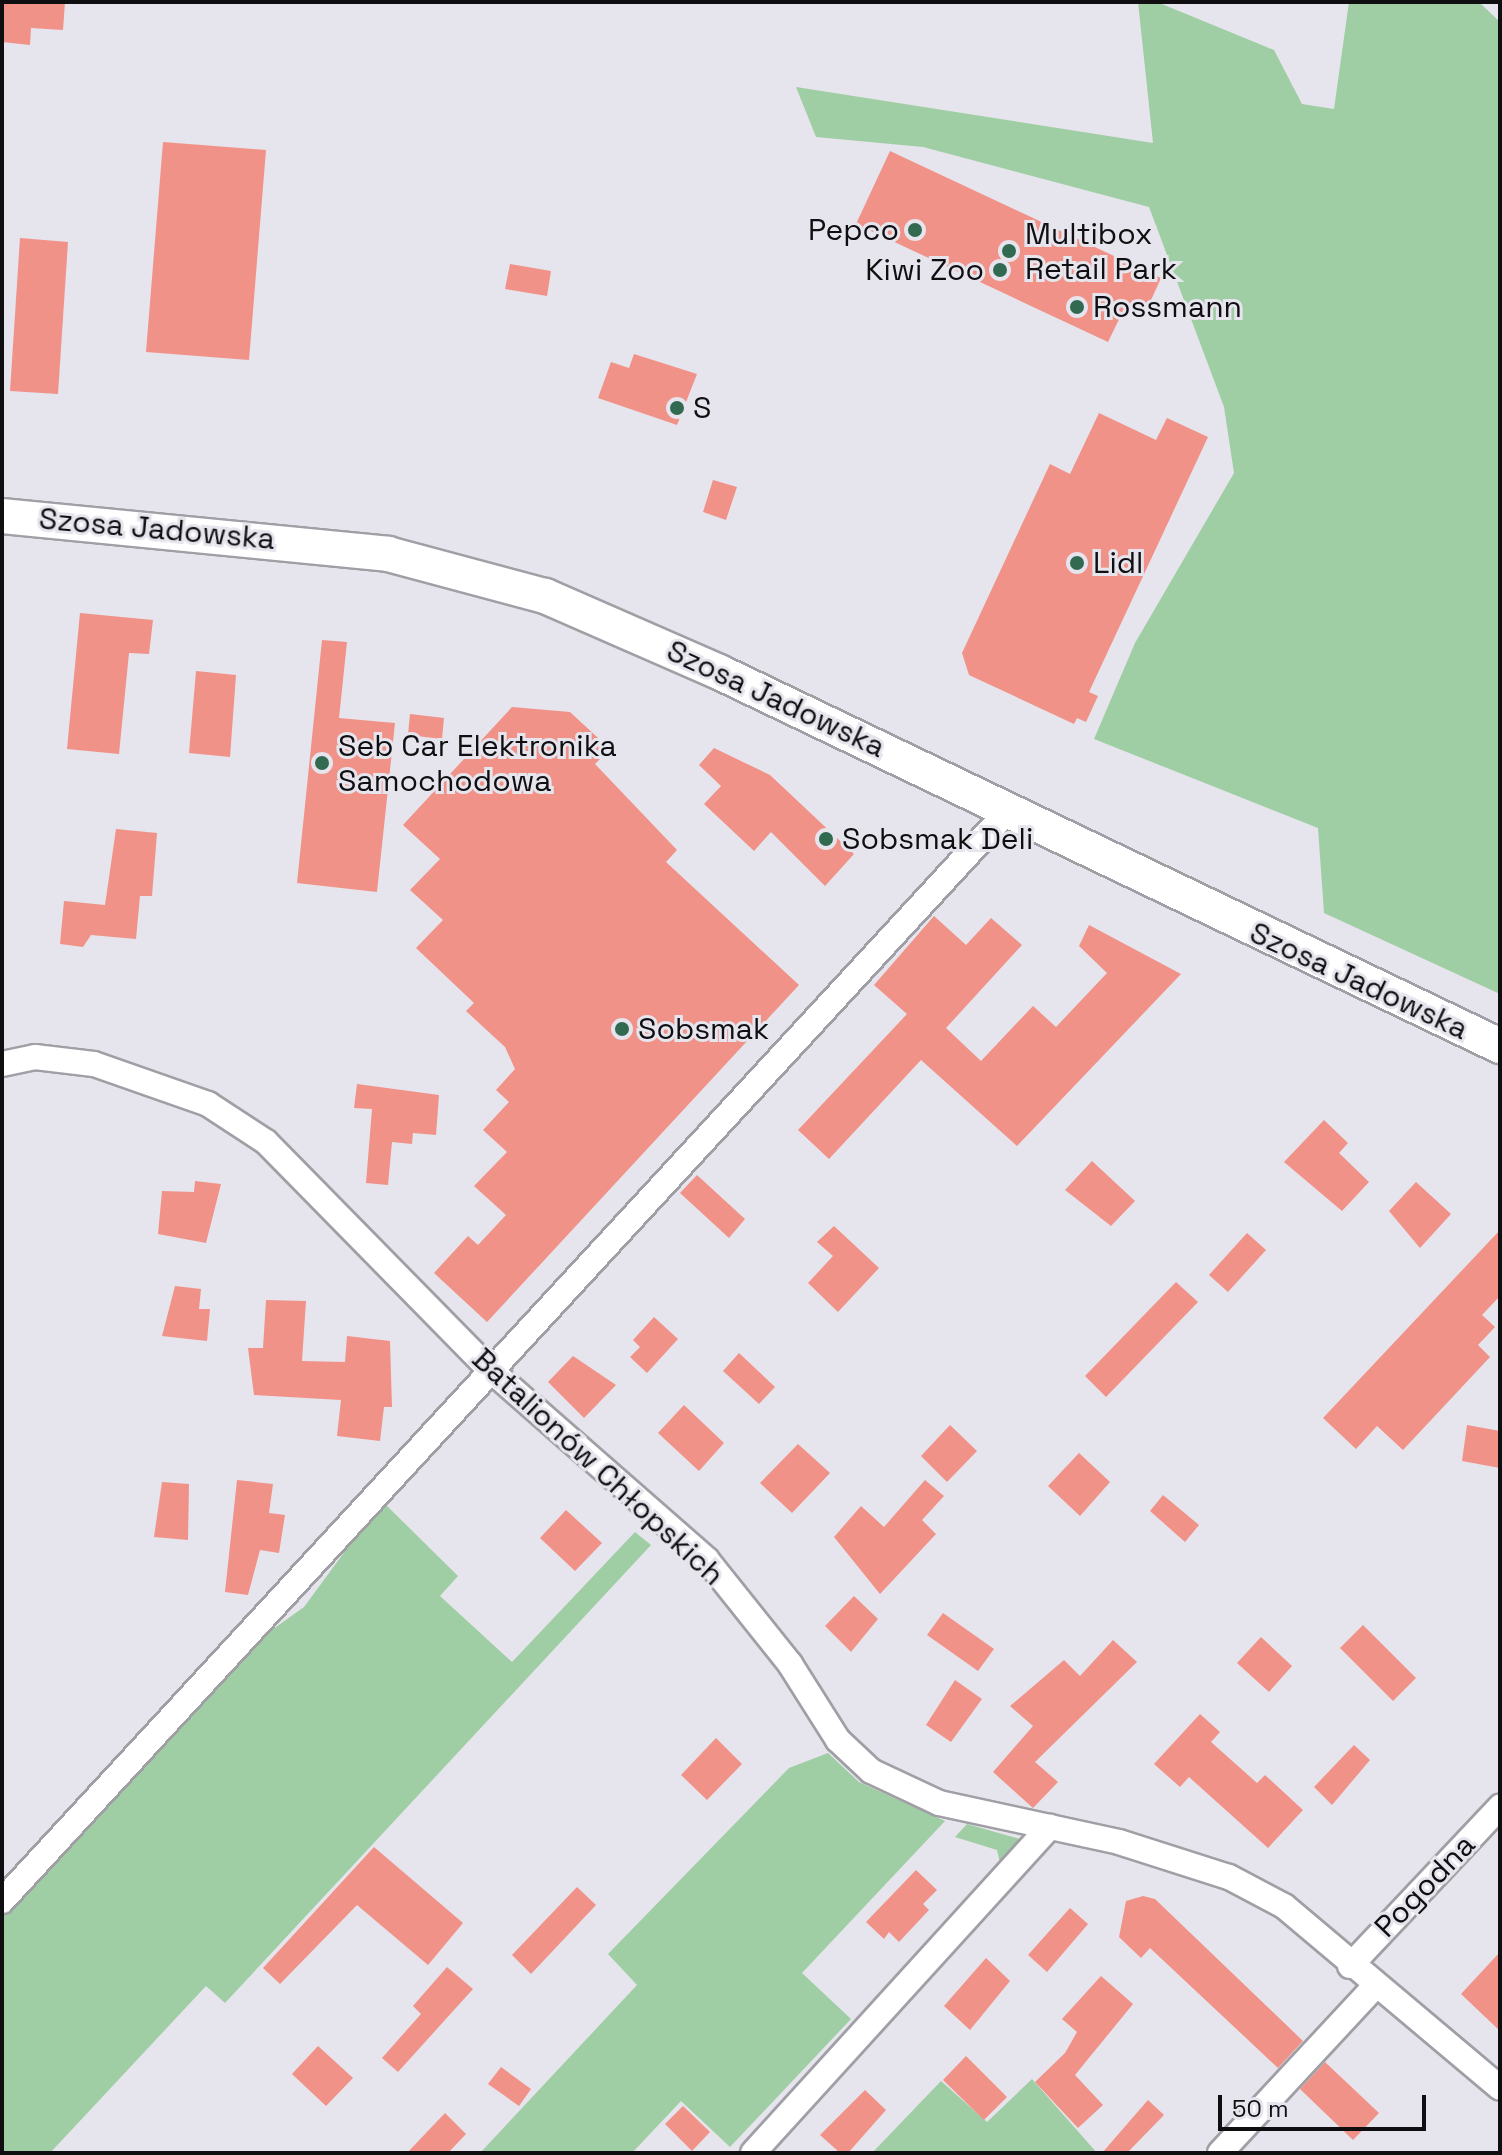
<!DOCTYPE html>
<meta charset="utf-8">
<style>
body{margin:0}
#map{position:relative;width:1502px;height:2155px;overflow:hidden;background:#e6e4ec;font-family:"Space Grotesk",sans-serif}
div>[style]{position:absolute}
.green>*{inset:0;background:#a0cea4}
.building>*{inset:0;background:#f19288}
.roads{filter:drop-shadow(2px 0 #a19fa6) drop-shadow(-2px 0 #a19fa6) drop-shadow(0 2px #a19fa6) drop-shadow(0 -2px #a19fa6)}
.minor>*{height:24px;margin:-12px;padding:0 12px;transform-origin:12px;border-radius:12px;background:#fff}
.secondary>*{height:34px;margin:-17px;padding:0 17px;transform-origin:17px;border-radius:17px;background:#fff}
.dots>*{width:22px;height:22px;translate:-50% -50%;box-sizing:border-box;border:4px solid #e6e4ec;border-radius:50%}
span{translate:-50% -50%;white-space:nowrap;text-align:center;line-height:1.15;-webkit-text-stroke:6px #e6e4ec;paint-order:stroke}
.poi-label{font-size:30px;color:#0f0e11}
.right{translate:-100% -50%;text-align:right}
.left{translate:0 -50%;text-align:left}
.street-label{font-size:30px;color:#0f0e11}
.frame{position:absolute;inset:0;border:4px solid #0f0e11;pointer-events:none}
.scale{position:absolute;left:1218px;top:2095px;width:208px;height:36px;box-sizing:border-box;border:4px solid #0f0e11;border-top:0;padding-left:10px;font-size:24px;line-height:28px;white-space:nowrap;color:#0f0e11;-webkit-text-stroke:6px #e6e4ec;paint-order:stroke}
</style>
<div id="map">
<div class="green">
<div style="clip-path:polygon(1138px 2px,1157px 2px,1274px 50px,1302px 104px,1334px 109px,1349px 2px,1479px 2px,1500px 22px,1500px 994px,1324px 913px,1318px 828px,1094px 739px,1135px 643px,1234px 473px,1224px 407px,1149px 207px,923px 147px,816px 137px,796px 87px,1153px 143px)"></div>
<div style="clip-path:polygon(382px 1501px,458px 1576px,440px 1596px,512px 1662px,635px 1532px,651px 1545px,225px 2003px,206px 1986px,50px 2153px,2px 2153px,2px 1915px,244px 1650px,304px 1607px)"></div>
<div style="clip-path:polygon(828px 1753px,859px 1782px,945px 1821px,802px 1973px,851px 2019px,730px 2147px,681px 2101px,632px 2153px,480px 2153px,637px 1985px,608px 1954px,789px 1768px)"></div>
<div style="clip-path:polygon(967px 1824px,1020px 1839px,992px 1881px,986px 1878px,1000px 1863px,997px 1850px,955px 1837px)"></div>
<div style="clip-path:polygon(1032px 2079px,1097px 2153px,872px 2153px,941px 2081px,987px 2122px)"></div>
</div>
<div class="building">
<div style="clip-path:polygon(2px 2px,65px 2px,63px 30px,31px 28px,30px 45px,2px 42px)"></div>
<div style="clip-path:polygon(163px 142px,266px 150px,249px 360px,146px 352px)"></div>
<div style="clip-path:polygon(890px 151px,1161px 278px,1144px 316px,1125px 307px,1108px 342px,856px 224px)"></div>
<div style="clip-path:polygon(20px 238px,68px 242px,58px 394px,10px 391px)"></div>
<div style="clip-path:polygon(510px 264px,551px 271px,547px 296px,505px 289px)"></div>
<div style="clip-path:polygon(634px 354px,697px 374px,677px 425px,598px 398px,611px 362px,629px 368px)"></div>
<div style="clip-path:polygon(1099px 413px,1156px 440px,1167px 418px,1208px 437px,1089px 692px,1098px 696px,1086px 722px,1077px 718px,1074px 724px,969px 675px,962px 653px,1050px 464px,1070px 474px)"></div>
<div style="clip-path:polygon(713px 480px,737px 487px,726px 520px,703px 512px)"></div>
<div style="clip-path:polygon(80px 613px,153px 620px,149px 654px,129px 653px,119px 754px,67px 749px)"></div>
<div style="clip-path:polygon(322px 640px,347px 642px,339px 718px,395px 723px,377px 892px,297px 883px)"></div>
<div style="clip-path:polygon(196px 671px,236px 675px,230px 757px,189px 753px)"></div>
<div style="clip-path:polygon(512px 707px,570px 712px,610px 749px,595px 764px,677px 850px,666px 862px,799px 985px,487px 1322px,434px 1273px,468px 1236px,478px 1245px,506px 1215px,474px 1186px,507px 1152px,483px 1130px,509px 1102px,496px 1090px,515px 1069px,505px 1047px,466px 1011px,474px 1003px,416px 948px,443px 920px,410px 890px,440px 859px,403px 825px)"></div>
<div style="clip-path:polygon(410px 714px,444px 718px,442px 739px,408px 735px)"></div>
<div style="clip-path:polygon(714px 748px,770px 775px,854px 854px,825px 886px,771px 832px,754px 851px,704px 804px,721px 786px,699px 765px)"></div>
<div style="clip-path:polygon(116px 829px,157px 833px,152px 896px,140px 896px,136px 939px,91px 935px,83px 947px,60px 944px,64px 901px,105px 905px)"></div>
<div style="clip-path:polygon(934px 916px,966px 945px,991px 918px,1022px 945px,946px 1028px,981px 1061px,1033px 1006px,1056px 1027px,1107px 973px,1079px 946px,1089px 925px,1181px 974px,1017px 1146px,921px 1060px,829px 1159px,798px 1130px,907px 1014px,874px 985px)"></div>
<div style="clip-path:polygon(357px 1084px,439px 1095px,436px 1135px,413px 1133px,412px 1144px,392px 1142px,388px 1185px,366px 1183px,372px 1109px,354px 1108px)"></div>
<div style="clip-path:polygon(1324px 1120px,1348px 1143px,1339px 1153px,1369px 1182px,1342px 1211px,1284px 1162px)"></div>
<div style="clip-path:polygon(1092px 1161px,1135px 1201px,1111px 1226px,1065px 1190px)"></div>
<div style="clip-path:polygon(697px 1175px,745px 1219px,729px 1238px,680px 1193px)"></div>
<div style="clip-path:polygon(195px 1181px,221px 1184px,206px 1243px,158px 1234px,162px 1191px,194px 1192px)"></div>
<div style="clip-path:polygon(1416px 1182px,1451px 1214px,1420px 1248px,1389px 1211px)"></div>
<div style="clip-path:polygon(834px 1226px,879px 1268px,838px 1312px,808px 1283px,833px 1256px,817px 1242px)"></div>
<div style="clip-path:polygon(1500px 1230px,1500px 1296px,1482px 1315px,1495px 1327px,1478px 1345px,1490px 1357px,1403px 1450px,1377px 1426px,1356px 1449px,1323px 1418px)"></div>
<div style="clip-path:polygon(1247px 1233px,1266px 1250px,1228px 1292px,1209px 1275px)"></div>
<div style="clip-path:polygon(1176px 1282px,1198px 1302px,1106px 1397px,1085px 1376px)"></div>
<div style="clip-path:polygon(175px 1286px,201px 1289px,199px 1309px,210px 1309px,207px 1341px,162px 1336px)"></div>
<div style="clip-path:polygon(266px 1300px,306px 1301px,302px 1361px,345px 1362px,347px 1336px,390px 1341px,392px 1407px,384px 1407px,380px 1441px,337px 1436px,341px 1400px,254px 1395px,248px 1348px,263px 1348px)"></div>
<div style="clip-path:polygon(654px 1317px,678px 1339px,647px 1373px,630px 1357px,640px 1347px,633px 1340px)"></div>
<div style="clip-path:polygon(739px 1353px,775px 1387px,759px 1404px,723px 1371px)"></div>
<div style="clip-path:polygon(573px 1356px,616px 1385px,584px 1418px,548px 1382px)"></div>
<div style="clip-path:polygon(684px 1405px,724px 1443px,699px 1471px,658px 1433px)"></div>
<div style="clip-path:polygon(950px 1425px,977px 1451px,947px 1482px,921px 1456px)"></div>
<div style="clip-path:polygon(1467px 1425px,1500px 1431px,1500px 1468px,1462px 1461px)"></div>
<div style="clip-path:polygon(798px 1444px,830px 1473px,792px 1513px,760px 1483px)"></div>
<div style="clip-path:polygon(1079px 1453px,1110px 1482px,1080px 1516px,1048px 1486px)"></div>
<div style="clip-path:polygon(237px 1480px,273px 1484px,269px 1513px,285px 1515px,279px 1553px,260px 1550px,248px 1595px,225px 1592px)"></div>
<div style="clip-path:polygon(925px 1480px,944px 1496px,922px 1520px,936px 1534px,880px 1594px,834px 1537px,861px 1506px,884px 1527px)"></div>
<div style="clip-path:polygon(162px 1482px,189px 1484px,188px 1540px,154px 1537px)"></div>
<div style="clip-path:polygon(1163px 1495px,1199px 1525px,1185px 1542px,1150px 1511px)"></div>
<div style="clip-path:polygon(566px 1510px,602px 1543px,575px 1571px,540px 1538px)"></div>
<div style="clip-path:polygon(854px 1596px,878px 1619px,851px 1652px,825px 1626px)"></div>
<div style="clip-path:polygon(943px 1613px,994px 1649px,978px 1671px,927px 1635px)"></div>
<div style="clip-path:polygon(1363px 1625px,1416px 1678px,1393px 1701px,1340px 1648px)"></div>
<div style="clip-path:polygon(1261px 1637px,1292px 1666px,1269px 1692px,1237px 1663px)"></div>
<div style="clip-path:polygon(1113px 1640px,1137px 1662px,1035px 1762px,1058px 1782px,1033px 1808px,993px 1772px,1033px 1726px,1010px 1706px,1064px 1660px,1080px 1676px)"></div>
<div style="clip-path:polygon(955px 1680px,982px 1699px,951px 1742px,926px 1725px)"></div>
<div style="clip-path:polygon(1200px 1714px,1220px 1732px,1211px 1742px,1257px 1783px,1265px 1775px,1303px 1810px,1268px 1848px,1189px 1777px,1180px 1787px,1154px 1764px)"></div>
<div style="clip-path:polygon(716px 1738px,742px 1764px,707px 1800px,681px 1775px)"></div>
<div style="clip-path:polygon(1354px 1745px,1370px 1760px,1332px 1805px,1314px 1787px)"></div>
<div style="clip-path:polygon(374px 1847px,463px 1923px,428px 1965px,357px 1905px,280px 1984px,263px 1968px)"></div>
<div style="clip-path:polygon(916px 1870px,937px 1890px,923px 1904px,929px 1910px,899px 1942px,889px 1932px,884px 1939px,866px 1922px)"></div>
<div style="clip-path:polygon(577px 1887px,596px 1905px,531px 1974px,512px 1955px)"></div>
<div style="clip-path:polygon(1143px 1896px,1155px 1899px,1303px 2041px,1278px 2068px,1150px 1948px,1141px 1958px,1119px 1937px,1126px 1901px)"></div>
<div style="clip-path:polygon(1070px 1908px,1088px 1924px,1047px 1972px,1028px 1955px)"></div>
<div style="clip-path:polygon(1500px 1952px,1500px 2031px,1461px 1994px)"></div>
<div style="clip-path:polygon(986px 1958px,1010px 1981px,970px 2030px,944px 2006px)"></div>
<div style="clip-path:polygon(447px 1967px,473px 1989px,398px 2072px,382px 2058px,421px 2014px,413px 2006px)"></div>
<div style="clip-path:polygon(1101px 1976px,1133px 2004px,1075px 2075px,1103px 2105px,1078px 2128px,1035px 2082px,1065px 2053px,1077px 2032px,1062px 2019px)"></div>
<div style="clip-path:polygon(318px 2046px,353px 2078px,326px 2106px,292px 2074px)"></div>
<div style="clip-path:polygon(966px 2056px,1007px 2097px,984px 2120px,943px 2080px)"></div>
<div style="clip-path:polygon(1325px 2062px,1379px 2113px,1353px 2140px,1300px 2089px)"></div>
<div style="clip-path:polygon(501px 2067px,531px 2089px,519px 2106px,488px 2084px)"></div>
<div style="clip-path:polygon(865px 2090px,886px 2110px,848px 2153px,840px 2153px,820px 2135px)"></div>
<div style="clip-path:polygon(1148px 2100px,1164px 2115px,1127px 2153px,1102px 2153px)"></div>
<div style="clip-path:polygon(683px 2106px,710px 2132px,692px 2151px,665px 2124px)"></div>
<div style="clip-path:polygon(445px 2113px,466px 2134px,448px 2153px,407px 2153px)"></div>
</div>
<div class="roads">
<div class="minor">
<div style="left:2px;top:1064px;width:34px;rotate:-12deg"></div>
<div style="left:35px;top:1057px;width:59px;rotate:6.8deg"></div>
<div style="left:94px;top:1064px;width:121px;rotate:19.3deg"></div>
<div style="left:208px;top:1104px;width:69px;rotate:33.2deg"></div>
<div style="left:266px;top:1142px;width:317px;rotate:45.5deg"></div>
<div style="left:488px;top:1368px;width:291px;rotate:41.2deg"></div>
<div style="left:707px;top:1560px;width:133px;rotate:51.4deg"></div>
<div style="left:790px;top:1664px;width:90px;rotate:57.7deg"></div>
<div style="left:838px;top:1740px;width:45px;rotate:43.2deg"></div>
<div style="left:871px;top:1771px;width:75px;rotate:25.2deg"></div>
<div style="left:939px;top:1803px;width:184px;rotate:12.2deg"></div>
<div style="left:1119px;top:1842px;width:115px;rotate:17.7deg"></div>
<div style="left:1229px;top:1877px;width:62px;rotate:27.8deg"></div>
<div style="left:1284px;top:1906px;width:282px;rotate:40.1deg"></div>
<div style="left:2px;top:1901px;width:1479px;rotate:-47.3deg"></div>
<div style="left:1350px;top:1966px;width:219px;rotate:-46.7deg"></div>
<div style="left:753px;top:2153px;width:441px;rotate:-47.7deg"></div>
<div style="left:1220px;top:2153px;width:228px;rotate:-47.1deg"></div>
</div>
<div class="secondary">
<div style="left:2px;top:516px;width:388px;rotate:5.6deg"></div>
<div style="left:388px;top:554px;width:163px;rotate:15deg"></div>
<div style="left:545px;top:596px;width:190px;rotate:23.6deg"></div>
<div style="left:719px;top:672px;width:866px;rotate:25.59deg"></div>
</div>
</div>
<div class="dots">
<div style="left:915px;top:230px;background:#326951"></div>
<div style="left:1009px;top:251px;background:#326951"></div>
<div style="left:1000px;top:270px;background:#326951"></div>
<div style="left:1077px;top:307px;background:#326951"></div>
<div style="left:677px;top:408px;background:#326951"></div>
<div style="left:1077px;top:563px;background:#326951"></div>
<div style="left:322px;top:763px;background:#326951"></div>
<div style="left:826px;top:839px;background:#326951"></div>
<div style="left:622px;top:1029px;background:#326951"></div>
</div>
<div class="poi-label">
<span class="right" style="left:899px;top:230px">Pepco</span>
<span class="left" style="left:1025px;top:251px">Multibox<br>Retail Park</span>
<span class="right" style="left:984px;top:270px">Kiwi Zoo</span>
<span class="left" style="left:1093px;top:307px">Rossmann</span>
<span class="left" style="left:693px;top:408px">S</span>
<span class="left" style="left:1093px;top:563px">Lidl</span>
<span class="left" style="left:338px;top:763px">Seb Car Elektronika<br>Samochodowa</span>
<span class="left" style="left:842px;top:839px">Sobsmak Deli</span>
<span class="left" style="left:638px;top:1029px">Sobsmak</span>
</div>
<div class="street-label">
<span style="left:157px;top:529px;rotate:5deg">Szosa Jadowska</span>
<span style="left:776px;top:699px;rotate:25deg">Szosa Jadowska</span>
<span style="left:1359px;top:981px;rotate:25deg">Szosa Jadowska</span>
<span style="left:598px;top:1467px;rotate:43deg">Batalionów Chłopskich</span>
<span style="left:1425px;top:1886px;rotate:-46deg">Pogodna</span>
</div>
<div class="frame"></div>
<div class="scale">50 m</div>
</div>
